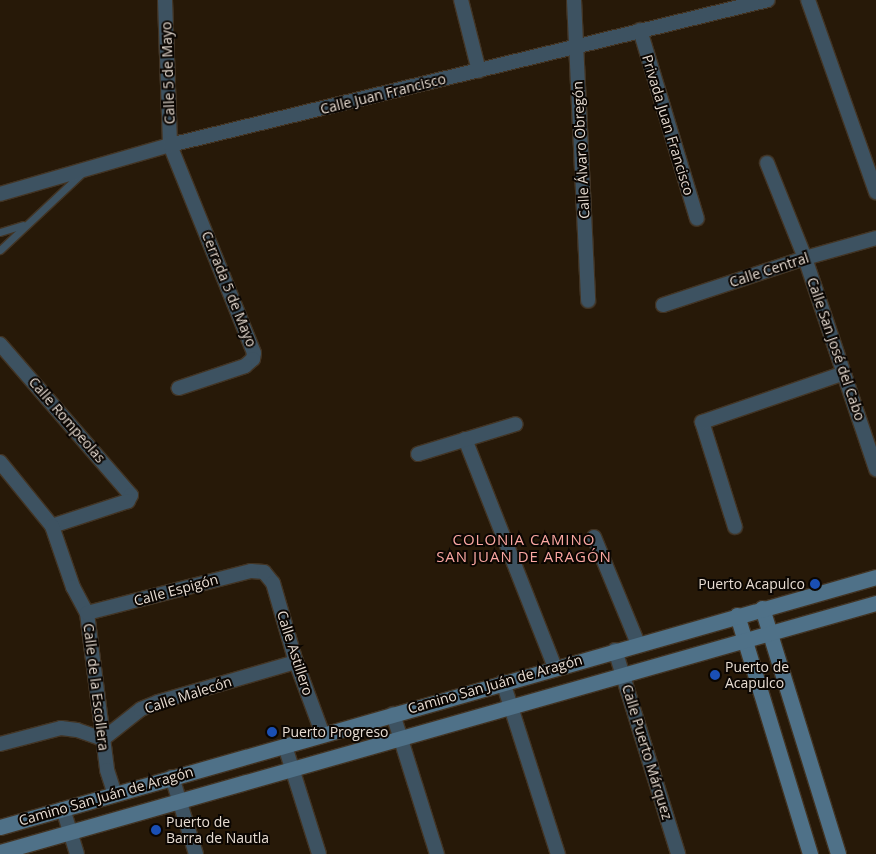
<!DOCTYPE html>
<meta charset="utf-8">
<style>
body{margin:0}
#map{position:relative;width:876px;height:854px;overflow:hidden;background:#271908;font-family:"Open Sans",sans-serif}
div>[style]{position:absolute}
.roads{filter:drop-shadow(1px 0 #423424) drop-shadow(-1px 0 #423424) drop-shadow(0 1px #423424) drop-shadow(0 -1px #423424)}
.lane>*{height:7px;margin:-3.5px;padding:0 3.5px;transform-origin:3.5px;border-radius:3.5px;background:#3d5261}
.street>*{height:14px;margin:-7px;padding:0 7px;transform-origin:7px;border-radius:7px;background:#3d5261}
.secondary>*{height:15px;margin:-7.5px;padding:0 7.5px;transform-origin:7.5px;border-radius:7.5px;background:#4f7188}
.dots>*{width:14px;height:14px;translate:-50% -50%;box-sizing:border-box;border:2px solid #0b0602;border-radius:50%}
span{translate:-50% -50%;white-space:nowrap;text-align:center;line-height:1.15;-webkit-text-stroke:4px #0b0602;paint-order:stroke}
.street-label{font-size:14px;color:#e7dcd2}
.poi-label{font-size:14px;color:#e7dcd2}
.right{translate:-100% -50%;text-align:right}
.left{translate:0 -50%;text-align:left}
.neighbourhood-label{font-size:15px;color:#fba7a2;letter-spacing:1px}
</style>
<div id="map">
<div class="roads">
<div class="lane">
<div style="left:0;top:232px;width:24px;rotate:-17deg"></div>
<div style="left:0;top:250px;width:110px;rotate:-43.2deg"></div>
</div>
<div class="street">
<div style="left:165px;top:0;width:145px;rotate:88deg"></div>
<div style="left:170px;top:145px;width:224px;rotate:68deg"></div>
<div style="left:254px;top:353px;width:6px;rotate:99deg"></div>
<div style="left:253px;top:359px;width:11px;rotate:139deg"></div>
<div style="left:245px;top:366px;width:70px;rotate:161.6deg"></div>
<div style="left:461px;top:0;width:73px;rotate:75.8deg"></div>
<div style="left:574px;top:0;width:301px;rotate:87.3deg"></div>
<div style="left:808px;top:0;width:204px;rotate:70.5deg"></div>
<div style="left:640px;top:30px;width:197px;rotate:73.2deg"></div>
<div style="left:767px;top:163px;width:102px;rotate:68.2deg"></div>
<div style="left:805px;top:258px;width:223px;rotate:71.4deg"></div>
<div style="left:0;top:194px;width:177px;rotate:-16.1deg"></div>
<div style="left:170px;top:145px;width:615px;rotate:-13.63deg"></div>
<div style="left:663px;top:305px;width:150px;rotate:-18.3deg"></div>
<div style="left:805px;top:258px;width:74px;rotate:-15.7deg"></div>
<div style="left:0;top:344px;width:200px;rotate:49.1deg"></div>
<div style="left:131px;top:495px;width:7px;rotate:117deg"></div>
<div style="left:128px;top:501px;width:80px;rotate:161.8deg"></div>
<div style="left:465px;top:439px;width:245px;rotate:68.5deg"></div>
<div style="left:418px;top:454px;width:102px;rotate:-17deg"></div>
<div style="left:0;top:462px;width:82px;rotate:50.9deg"></div>
<div style="left:52px;top:526px;width:65px;rotate:71deg"></div>
<div style="left:73px;top:587px;width:30px;rotate:62deg"></div>
<div style="left:87px;top:613px;width:158px;rotate:82.7deg"></div>
<div style="left:107px;top:770px;width:26px;rotate:72deg"></div>
<div style="left:735px;top:527px;width:110px;rotate:-107.4deg"></div>
<div style="left:702px;top:422px;width:150px;rotate:-19deg"></div>
<div style="left:594px;top:537px;width:116px;rotate:67.6deg"></div>
<div style="left:87px;top:613px;width:169px;rotate:-14.4deg"></div>
<div style="left:251px;top:571px;width:13px;rotate:4deg"></div>
<div style="left:264px;top:572px;width:14px;rotate:51deg"></div>
<div style="left:273px;top:583px;width:82px;rotate:73.8deg"></div>
<div style="left:296px;top:662px;width:78px;rotate:69.7deg"></div>
<div style="left:615px;top:650px;width:214px;rotate:72.8deg"></div>
<div style="left:503px;top:682px;width:181px;rotate:72.3deg"></div>
<div style="left:393px;top:714px;width:147px;rotate:72.6deg"></div>
<div style="left:0;top:744px;width:63px;rotate:-14.7deg"></div>
<div style="left:61px;top:728px;width:16px;rotate:7deg"></div>
<div style="left:77px;top:730px;width:28px;rotate:19deg"></div>
<div style="left:103px;top:739px;width:48px;rotate:-38.3deg"></div>
<div style="left:141px;top:709px;width:18px;rotate:-22deg"></div>
<div style="left:158px;top:702px;width:144px;rotate:-16.2deg"></div>
<div style="left:285px;top:746px;width:113px;rotate:72.5deg"></div>
<div style="left:172px;top:777px;width:81px;rotate:72.7deg"></div>
<div style="left:63px;top:809px;width:47px;rotate:72.7deg"></div>
</div>
<div class="secondary">
<div style="left:762px;top:608px;width:257px;rotate:72.8deg"></div>
<div style="left:737px;top:615px;width:250px;rotate:73deg"></div>
<div style="left:0;top:827px;width:911px;rotate:-15.93deg"></div>
<div style="left:0;top:852px;width:911px;rotate:-15.87deg"></div>
</div>
</div>
<div class="dots">
<div style="left:815px;top:584px;background:#1a4fb4"></div>
<div style="left:715px;top:675px;background:#1a4fb4"></div>
<div style="left:272px;top:732px;background:#1a4fb4"></div>
<div style="left:156px;top:830px;background:#1a4fb4"></div>
</div>
<div class="street-label">
<span style="left:168px;top:73px;rotate:-92deg">Calle 5 de Mayo</span>
<span style="left:383px;top:94px;rotate:-14deg">Calle Juan Francisco</span>
<span style="left:668px;top:125px;rotate:73deg">Privada Juan Francisco</span>
<span style="left:581px;top:150px;rotate:-93deg">Calle Álvaro Obregón</span>
<span style="left:769px;top:270px;rotate:-18deg">Calle Central</span>
<span style="left:229px;top:289px;rotate:68deg">Cerrada 5 de Mayo</span>
<span style="left:836px;top:349px;rotate:71deg">Calle San José del Cabo</span>
<span style="left:67px;top:420px;rotate:49deg">Calle Rompeolas</span>
<span style="left:176px;top:590px;rotate:-15deg">Calle Espigón</span>
<span style="left:295px;top:653px;rotate:72deg">Calle Astillero</span>
<span style="left:495px;top:684px;rotate:-16deg">Camino San Juán de Aragón</span>
<span style="left:96px;top:687px;rotate:83deg">Calle de la Escollera</span>
<span style="left:188px;top:695px;rotate:-18deg">Calle Malecón</span>
<span style="left:647px;top:752px;rotate:73deg">Calle Puerto Márquez</span>
<span style="left:106px;top:796px;rotate:-16deg">Camino San Juán de Aragón</span>
</div>
<div class="poi-label">
<span class="right" style="left:805px;top:584px">Puerto Acapulco</span>
<span class="left" style="left:725px;top:675px">Puerto de<br>Acapulco</span>
<span class="left" style="left:282px;top:732px">Puerto Progreso</span>
<span class="left" style="left:166px;top:830px">Puerto de<br>Barra de Nautla</span>
</div>
<div class="neighbourhood-label">
<span style="left:524px;top:548px">COLONIA CAMINO<br>SAN JUAN DE ARAGÓN</span>
</div>
</div>
